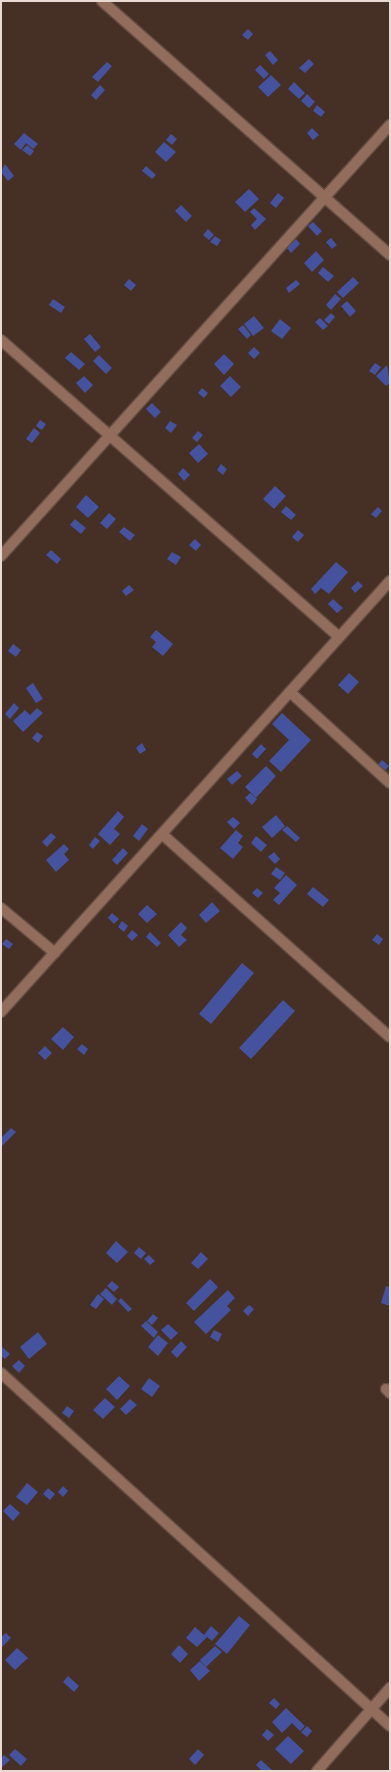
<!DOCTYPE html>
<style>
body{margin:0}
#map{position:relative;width:391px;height:1772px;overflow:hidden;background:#462f24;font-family:"Zilla Slab",serif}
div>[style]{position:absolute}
.building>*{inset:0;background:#45539e}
.roads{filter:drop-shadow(1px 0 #634e43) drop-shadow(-1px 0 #634e43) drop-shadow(0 1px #634e43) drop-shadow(0 -1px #634e43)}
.street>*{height:10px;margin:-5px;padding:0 5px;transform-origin:5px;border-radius:5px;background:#936d5c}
span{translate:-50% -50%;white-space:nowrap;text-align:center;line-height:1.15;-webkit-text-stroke:4px #3b251a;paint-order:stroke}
.frame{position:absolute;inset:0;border:2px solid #e8d9d2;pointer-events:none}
</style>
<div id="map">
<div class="building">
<div style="clip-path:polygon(248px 29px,253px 34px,248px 40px,242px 35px)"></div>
<div style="clip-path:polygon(270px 51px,278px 60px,273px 65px,265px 55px)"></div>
<div style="clip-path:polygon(309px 59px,314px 64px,305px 73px,299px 68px)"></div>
<div style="clip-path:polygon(107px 62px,112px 66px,98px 82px,92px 77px)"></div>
<div style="clip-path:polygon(260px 65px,269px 74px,264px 79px,255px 70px)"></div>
<div style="clip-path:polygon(271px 75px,281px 85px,268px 97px,258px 87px)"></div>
<div style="clip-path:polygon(294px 82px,305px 93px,299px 99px,288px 89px)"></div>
<div style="clip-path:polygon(100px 85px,105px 90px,96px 100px,91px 95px)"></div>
<div style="clip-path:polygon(307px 94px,315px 102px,309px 108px,301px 101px)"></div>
<div style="clip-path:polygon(317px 105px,325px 112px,321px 117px,313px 111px)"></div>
<div style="clip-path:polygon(312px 128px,319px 135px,313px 140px,307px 133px)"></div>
<div style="clip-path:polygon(24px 133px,38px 144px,33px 149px,26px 143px,21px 150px,14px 144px)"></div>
<div style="clip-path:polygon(171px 134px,177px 139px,172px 145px,166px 140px)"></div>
<div style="clip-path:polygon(164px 142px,176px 152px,166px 162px,155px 152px)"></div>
<div style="clip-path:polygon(27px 145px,34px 151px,30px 156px,22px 150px)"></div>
<div style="clip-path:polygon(5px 164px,14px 176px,8px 181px,1px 172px)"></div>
<div style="clip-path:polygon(146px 166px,156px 175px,152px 179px,142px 171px)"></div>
<div style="clip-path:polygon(249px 189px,259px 199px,245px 212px,235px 202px)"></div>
<div style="clip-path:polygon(278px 193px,284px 198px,276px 208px,270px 203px)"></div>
<div style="clip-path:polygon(181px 205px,192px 216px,186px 222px,175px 211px)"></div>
<div style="clip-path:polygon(254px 208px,266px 219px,255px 230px,251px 225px,257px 219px,250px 212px)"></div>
<div style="clip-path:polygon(313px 222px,322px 231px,317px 236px,308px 226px)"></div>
<div style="clip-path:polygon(208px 229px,214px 235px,209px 240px,203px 235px)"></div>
<div style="clip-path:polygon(215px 236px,221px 240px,217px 246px,210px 242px)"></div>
<div style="clip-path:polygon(331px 238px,337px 245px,332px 249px,326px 242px)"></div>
<div style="clip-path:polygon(296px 239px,300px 244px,291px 253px,287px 248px)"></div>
<div style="clip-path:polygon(316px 251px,324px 260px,312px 272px,304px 263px)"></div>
<div style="clip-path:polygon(323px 267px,334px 276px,328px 282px,318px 273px)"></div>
<div style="clip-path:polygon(353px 277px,359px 283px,343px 298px,337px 292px)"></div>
<div style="clip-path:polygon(129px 279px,136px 285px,131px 291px,124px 285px)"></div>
<div style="clip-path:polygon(296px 280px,300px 284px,289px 293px,286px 288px)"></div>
<div style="clip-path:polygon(335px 294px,341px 299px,331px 310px,326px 305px)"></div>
<div style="clip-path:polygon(53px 299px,65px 307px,61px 313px,49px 305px)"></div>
<div style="clip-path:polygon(347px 301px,356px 311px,350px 317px,341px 306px)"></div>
<div style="clip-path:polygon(331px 313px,335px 317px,329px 324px,324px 320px)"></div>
<div style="clip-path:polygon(254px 316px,264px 328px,253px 336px,244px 324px)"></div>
<div style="clip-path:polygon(320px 318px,328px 326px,323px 330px,315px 322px)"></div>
<div style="clip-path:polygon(280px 319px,291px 328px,282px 339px,271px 331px)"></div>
<div style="clip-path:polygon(243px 325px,251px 335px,247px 339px,238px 329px)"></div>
<div style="clip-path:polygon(90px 334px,101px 347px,95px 352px,84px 339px)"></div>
<div style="clip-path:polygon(254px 347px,260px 353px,254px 359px,248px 353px)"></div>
<div style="clip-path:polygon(71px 352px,85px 364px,79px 370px,65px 358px)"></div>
<div style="clip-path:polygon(224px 354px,234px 364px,224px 375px,214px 364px)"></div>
<div style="clip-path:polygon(99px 355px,112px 368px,106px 374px,93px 361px)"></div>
<div style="clip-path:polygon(375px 363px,381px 367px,375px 375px,369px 371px)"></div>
<div style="clip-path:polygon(387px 365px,390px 383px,386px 386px,376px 376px)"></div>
<div style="clip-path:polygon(84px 376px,93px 385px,85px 393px,76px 383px)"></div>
<div style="clip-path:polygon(230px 376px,241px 387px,231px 397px,220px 386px)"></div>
<div style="clip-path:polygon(202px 388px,208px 393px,204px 398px,198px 393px)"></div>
<div style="clip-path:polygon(152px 403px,161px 412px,155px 418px,146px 409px)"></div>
<div style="clip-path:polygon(40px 420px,46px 424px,42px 430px,36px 426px)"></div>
<div style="clip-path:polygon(170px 421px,177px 425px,171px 433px,165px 428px)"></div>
<div style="clip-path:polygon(34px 428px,40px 433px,32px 443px,26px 439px)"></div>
<div style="clip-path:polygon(198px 431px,203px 435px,197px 442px,192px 438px)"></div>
<div style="clip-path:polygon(199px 444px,208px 454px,198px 463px,189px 453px)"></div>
<div style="clip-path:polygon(221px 464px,227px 469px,223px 475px,217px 470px)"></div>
<div style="clip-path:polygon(183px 468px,190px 475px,184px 481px,178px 474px)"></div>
<div style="clip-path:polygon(275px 486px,286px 496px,274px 509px,263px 499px)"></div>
<div style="clip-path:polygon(86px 495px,99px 507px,88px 518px,76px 507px)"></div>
<div style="clip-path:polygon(286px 506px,296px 515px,291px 520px,281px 512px)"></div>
<div style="clip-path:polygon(378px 507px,382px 511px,376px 518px,371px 514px)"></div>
<div style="clip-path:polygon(109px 513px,116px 519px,107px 529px,100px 523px)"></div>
<div style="clip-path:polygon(75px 519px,86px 528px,81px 534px,70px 525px)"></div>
<div style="clip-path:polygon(124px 527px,135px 535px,130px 541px,119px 532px)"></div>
<div style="clip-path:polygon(298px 530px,304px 535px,298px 542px,292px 537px)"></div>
<div style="clip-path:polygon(195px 539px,201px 545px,196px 551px,189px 545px)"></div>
<div style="clip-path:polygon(51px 550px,61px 559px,57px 564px,46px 555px)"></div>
<div style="clip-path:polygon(172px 552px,181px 557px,176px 565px,167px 559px)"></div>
<div style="clip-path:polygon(336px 562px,348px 572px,329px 594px,321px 588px,315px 594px,311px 589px)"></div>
<div style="clip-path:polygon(358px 581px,363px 586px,355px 593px,351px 588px)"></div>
<div style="clip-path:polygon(129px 585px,134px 590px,126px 596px,122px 591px)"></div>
<div style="clip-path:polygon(333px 599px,343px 608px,337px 613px,328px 604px)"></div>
<div style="clip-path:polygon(156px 630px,173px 644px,163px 656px,152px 647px,156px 642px,150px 637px)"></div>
<div style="clip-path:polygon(13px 644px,21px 650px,16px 657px,8px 651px)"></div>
<div style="clip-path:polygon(349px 673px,359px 682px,348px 694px,338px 685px)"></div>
<div style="clip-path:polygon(33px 683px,43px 699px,36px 703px,26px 688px)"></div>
<div style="clip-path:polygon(14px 703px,19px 708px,10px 719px,5px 714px)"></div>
<div style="clip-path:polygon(37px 708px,43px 713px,23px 732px,13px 721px,25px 710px,30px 715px)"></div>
<div style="clip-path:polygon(282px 713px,311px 740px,281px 772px,269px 761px,289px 740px,272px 724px)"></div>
<div style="clip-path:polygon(37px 732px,43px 736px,38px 743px,32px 738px)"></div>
<div style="clip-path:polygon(142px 743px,146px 750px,140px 754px,136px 748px)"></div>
<div style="clip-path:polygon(261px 744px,266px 749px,257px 759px,252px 754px)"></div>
<div style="clip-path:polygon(382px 760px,389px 766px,382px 774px,375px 768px)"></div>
<div style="clip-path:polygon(266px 766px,276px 776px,256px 798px,245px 787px)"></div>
<div style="clip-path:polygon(237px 771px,242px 776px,232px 785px,227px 779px)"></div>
<div style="clip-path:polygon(250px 793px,257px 799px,252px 805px,245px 798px)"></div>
<div style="clip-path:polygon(118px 811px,124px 817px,114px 829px,120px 834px,110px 845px,98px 834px)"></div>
<div style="clip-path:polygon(276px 815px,285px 826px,272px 838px,262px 827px)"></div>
<div style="clip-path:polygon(233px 817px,240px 823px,234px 829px,227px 822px)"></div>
<div style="clip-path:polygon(142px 824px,148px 829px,139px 841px,133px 836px)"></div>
<div style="clip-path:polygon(287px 826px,300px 838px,296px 842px,282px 830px)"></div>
<div style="clip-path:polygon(236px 830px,243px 836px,238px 843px,243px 847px,233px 859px,220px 848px)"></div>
<div style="clip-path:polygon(51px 833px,56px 837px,47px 847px,42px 842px)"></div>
<div style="clip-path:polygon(256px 836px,267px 845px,261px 852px,251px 843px)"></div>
<div style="clip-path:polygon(95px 837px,100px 841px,93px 849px,89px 845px)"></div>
<div style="clip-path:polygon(64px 844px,69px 849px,64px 854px,69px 860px,56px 872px,46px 860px)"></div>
<div style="clip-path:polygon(123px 848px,128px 853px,117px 865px,112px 860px)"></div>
<div style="clip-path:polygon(274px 852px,280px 859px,275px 864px,268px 857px)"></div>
<div style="clip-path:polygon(276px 867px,285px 873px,280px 880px,271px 874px)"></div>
<div style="clip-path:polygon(286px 875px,297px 885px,279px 905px,273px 900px,280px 893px,274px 888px)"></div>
<div style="clip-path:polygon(313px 887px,329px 900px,323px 907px,307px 894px)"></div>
<div style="clip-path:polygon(257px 888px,263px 893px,258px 898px,252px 893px)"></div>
<div style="clip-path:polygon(212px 902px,220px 911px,206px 923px,199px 915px)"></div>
<div style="clip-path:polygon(147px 905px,157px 914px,147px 923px,138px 914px)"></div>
<div style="clip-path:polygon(112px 913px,119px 919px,114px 924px,108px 918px)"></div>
<div style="clip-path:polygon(122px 921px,128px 926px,124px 932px,118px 927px)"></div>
<div style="clip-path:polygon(181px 922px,187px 928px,181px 935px,187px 940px,179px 947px,168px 935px)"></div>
<div style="clip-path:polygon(132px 930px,138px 935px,132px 941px,127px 936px)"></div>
<div style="clip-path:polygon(150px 932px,161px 943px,157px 947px,146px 937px)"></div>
<div style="clip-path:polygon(377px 934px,383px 939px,379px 945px,372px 940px)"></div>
<div style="clip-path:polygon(6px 939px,13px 944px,9px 949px,2px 944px)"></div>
<div style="clip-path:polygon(242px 963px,254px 973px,211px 1024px,199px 1014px)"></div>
<div style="clip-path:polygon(283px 1000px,295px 1011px,251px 1059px,239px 1048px)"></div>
<div style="clip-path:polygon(63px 1027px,74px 1037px,63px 1050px,51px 1039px)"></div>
<div style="clip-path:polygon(82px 1044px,88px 1049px,84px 1055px,77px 1049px)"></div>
<div style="clip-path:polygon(45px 1046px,52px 1053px,45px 1060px,38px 1053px)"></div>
<div style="clip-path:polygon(11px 1128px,16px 1132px,1px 1147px,1px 1138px)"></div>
<div style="clip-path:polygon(116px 1241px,128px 1252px,117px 1263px,106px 1253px)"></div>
<div style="clip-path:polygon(139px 1247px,146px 1253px,141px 1259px,134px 1253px)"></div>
<div style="clip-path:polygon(201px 1252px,208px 1259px,198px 1269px,191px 1263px)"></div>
<div style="clip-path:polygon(149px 1255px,155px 1261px,150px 1265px,144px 1259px)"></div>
<div style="clip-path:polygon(210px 1279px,218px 1287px,194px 1311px,186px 1303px)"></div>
<div style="clip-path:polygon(112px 1281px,119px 1287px,114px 1292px,107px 1286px)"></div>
<div style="clip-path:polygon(386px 1286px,390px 1287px,390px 1306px,381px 1303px)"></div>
<div style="clip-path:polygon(106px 1288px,117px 1299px,112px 1305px,100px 1294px)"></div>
<div style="clip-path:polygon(228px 1290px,235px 1298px,227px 1306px,231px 1310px,206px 1334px,194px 1322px)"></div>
<div style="clip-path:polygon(98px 1294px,104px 1299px,96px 1309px,90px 1305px)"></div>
<div style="clip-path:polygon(121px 1298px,132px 1309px,128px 1312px,118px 1301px)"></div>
<div style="clip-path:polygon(249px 1305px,254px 1309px,248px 1316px,243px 1311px)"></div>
<div style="clip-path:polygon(153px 1314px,158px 1318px,152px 1325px,147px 1321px)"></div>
<div style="clip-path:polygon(146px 1321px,158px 1332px,154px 1338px,141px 1326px)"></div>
<div style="clip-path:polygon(168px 1324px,178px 1333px,171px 1340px,161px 1330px)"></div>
<div style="clip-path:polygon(214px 1330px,222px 1334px,218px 1342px,210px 1337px)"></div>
<div style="clip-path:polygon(38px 1332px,47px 1344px,29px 1359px,20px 1347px)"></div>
<div style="clip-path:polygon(158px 1335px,168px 1343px,158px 1356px,148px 1347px)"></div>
<div style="clip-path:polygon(181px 1341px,187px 1347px,177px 1358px,171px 1352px)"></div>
<div style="clip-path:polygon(1px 1346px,10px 1354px,5px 1359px,1px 1356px)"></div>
<div style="clip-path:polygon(19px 1360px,25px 1366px,19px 1373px,12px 1366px)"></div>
<div style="clip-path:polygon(119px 1376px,130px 1386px,117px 1400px,106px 1389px)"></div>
<div style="clip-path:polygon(149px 1378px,160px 1386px,152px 1397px,141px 1389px)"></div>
<div style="clip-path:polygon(105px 1398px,115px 1407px,103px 1419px,93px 1410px)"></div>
<div style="clip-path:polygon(130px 1399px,137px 1405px,126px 1415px,120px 1409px)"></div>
<div style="clip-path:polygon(67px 1406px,74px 1411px,69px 1418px,62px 1413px)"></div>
<div style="clip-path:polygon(27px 1483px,38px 1492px,27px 1505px,16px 1497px)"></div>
<div style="clip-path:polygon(63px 1486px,68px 1491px,63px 1497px,58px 1492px)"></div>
<div style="clip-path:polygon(48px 1488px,55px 1494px,50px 1500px,43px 1494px)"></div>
<div style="clip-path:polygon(10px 1504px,20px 1513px,13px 1521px,3px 1511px)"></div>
<div style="clip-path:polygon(239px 1616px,250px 1625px,227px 1654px,215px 1644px)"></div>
<div style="clip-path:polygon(211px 1626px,219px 1633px,212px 1641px,207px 1637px,197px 1647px,186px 1638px,195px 1627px,204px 1635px)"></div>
<div style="clip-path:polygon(6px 1633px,11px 1638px,1px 1648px,1px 1637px)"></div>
<div style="clip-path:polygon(179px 1645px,188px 1654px,180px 1663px,171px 1654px)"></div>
<div style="clip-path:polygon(215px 1646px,222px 1652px,206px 1667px,200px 1660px)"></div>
<div style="clip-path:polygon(17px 1648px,28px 1658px,15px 1670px,5px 1660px)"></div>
<div style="clip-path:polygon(200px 1661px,210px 1671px,199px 1681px,190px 1670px)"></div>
<div style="clip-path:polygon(68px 1676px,79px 1686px,74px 1692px,63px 1682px)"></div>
<div style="clip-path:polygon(274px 1698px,280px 1704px,276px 1709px,269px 1703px)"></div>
<div style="clip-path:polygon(286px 1708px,305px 1726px,300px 1731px,292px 1723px,282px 1733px,272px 1722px)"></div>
<div style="clip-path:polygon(307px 1726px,312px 1731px,307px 1737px,301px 1732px)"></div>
<div style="clip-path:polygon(267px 1729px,274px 1735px,268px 1741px,262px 1735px)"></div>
<div style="clip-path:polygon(288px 1736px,304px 1751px,291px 1764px,275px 1749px)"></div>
<div style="clip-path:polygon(15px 1749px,27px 1759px,21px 1766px,9px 1755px)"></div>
<div style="clip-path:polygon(198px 1749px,204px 1755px,195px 1765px,189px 1759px)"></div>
<div style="clip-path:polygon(4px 1755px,10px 1760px,1px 1768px,1px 1758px)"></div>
<div style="clip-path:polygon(261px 1760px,273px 1771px,262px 1771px,256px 1765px)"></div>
</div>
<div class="roads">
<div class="street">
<div style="left:102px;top:1px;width:384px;rotate:41.4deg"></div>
<div style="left:1px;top:340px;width:450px;rotate:41.3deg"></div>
<div style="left:1px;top:556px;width:581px;rotate:-47.93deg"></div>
<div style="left:290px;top:692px;width:135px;rotate:42.3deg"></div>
<div style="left:162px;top:834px;width:305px;rotate:41.7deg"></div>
<div style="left:1px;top:908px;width:70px;rotate:39.8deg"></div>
<div style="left:1px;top:1012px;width:581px;rotate:-47.93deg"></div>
<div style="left:1px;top:1373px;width:525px;rotate:42.22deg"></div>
<div style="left:386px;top:1389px;width:6px;rotate:45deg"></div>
<div style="left:317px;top:1771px;width:111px;rotate:-48.7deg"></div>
</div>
</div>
<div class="frame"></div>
</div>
